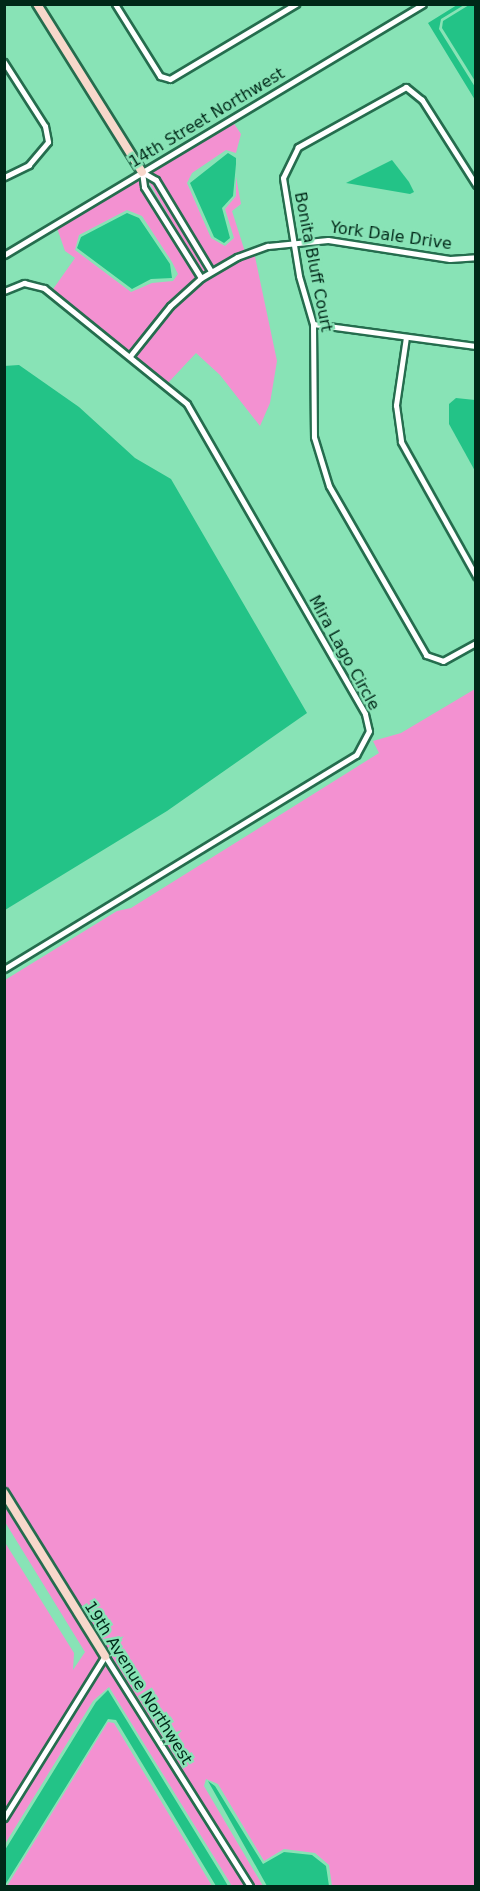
<!DOCTYPE html>
<style>
body{margin:0}
#map{position:relative;width:480px;height:1891px;overflow:hidden;background:#88e3b6;font-family:"DejaVu Sans",sans-serif}
div>[style]{position:absolute}
.green>*{inset:0;background:#f391d1}
.water>*{inset:0;background:#23c387}
.roads{filter:drop-shadow(2px 0 #256d4e) drop-shadow(-2px 0 #256d4e) drop-shadow(0 2px #256d4e) drop-shadow(0 -2px #256d4e)}
.street>*{height:5px;margin:-2.5px;padding:0 2.5px;transform-origin:2.5px;border-radius:2.5px;background:#fff}
.secondary>*{height:8px;margin:-4px;padding:0 4px;transform-origin:4px;border-radius:4px;background:#f7d8cb}
span{translate:-50% -50%;white-space:nowrap;text-align:center;line-height:1.15;-webkit-text-stroke:5px #88e3b6;paint-order:stroke}
.street-label{font-size:16px;color:#002818}
.frame{position:absolute;inset:0;border:6px solid #002818;pointer-events:none}
</style>
<div id="map">
<div class="green">
<div style="clip-path:polygon(evenodd,233px 122px,241px 134px,236px 153px,226px 150px,192px 173px,187px 183px,211px 238px,225px 246px,234px 238px,225px 209px,236px 196px,236px 177px,241px 204px,232px 211px,245px 252px,254px 252px,277px 361px,270px 403px,260px 426px,220px 375px,196px 353px,167px 384px,51px 292px,75px 258px,65px 251px,57px 228px,139px 178px,141px 189px,180px 250px,186px 246px,147px 179px,154px 182px,190px 243px,197px 239px,160px 178px,150px 172px,233px 122px,127px 210px,142px 216px,172px 262px,178px 274px,173px 281px,152px 283px,131px 292px,75px 250px,79px 235px,127px 210px)"></div>
<div style="clip-path:polygon(475px 689px,475px 1886px,332px 1886px,329px 1865px,315px 1853px,284px 1849px,264px 1861px,218px 1784px,206px 1779px,204px 1786px,263px 1886px,254px 1886px,5px 1486px,5px 980px,117px 911px,131px 908px,379px 753px,373px 741px,401px 733px)"></div>
<div style="clip-path:polygon(5px 1501px,101px 1657px,5px 1811px,4px 1541px,74px 1653px,73px 1670px,85px 1652px,5px 1522px)"></div>
<div style="clip-path:polygon(105px 1664px,245px 1886px,232px 1886px,109px 1687px,93px 1701px,5px 1844px,5px 1825px)"></div>
<div style="clip-path:polygon(108px 1722px,114px 1723px,212px 1886px,7px 1886px)"></div>
</div>
<div class="water">
<div style="clip-path:polygon(457px 5px,464px 5px,441px 19px,439px 29px,475px 87px,475px 100px,428px 23px)"></div>
<div style="clip-path:polygon(469px 5px,475px 5px,475px 81px,442px 28px,443px 21px)"></div>
<div style="clip-path:polygon(228px 153px,236px 158px,236px 164px,233px 196px,222px 208px,230px 238px,224px 243px,214px 237px,190px 183px)"></div>
<div style="clip-path:polygon(392px 160px,409px 182px,414px 192px,410px 194px,346px 183px)"></div>
<div style="clip-path:polygon(127px 213px,139px 218px,170px 264px,172px 278px,151px 279px,132px 289px,77px 248px,81px 237px)"></div>
<div style="clip-path:polygon(19px 365px,79px 407px,135px 458px,171px 479px,307px 713px,167px 811px,5px 910px,4px 366px)"></div>
<div style="clip-path:polygon(456px 398px,475px 400px,475px 471px,449px 424px,449px 404px)"></div>
<div style="clip-path:polygon(108px 1690px,221px 1874px,228px 1886px,216px 1886px,116px 1720px,108px 1719px,5px 1885px,5px 1850px,96px 1702px)"></div>
<div style="clip-path:polygon(208px 1781px,215px 1786px,263px 1864px,284px 1852px,312px 1855px,326px 1866px,329px 1886px,267px 1886px)"></div>
</div>
<div class="roads">
<div class="street">
<div style="left:115px;top:4px;width:85px;rotate:58deg"></div>
<div style="left:160px;top:76px;width:10px;rotate:17deg"></div>
<div style="left:170px;top:79px;width:147px;rotate:-30.8deg"></div>
<div style="left:4px;top:62px;width:76px;rotate:57.4deg"></div>
<div style="left:45px;top:126px;width:16px;rotate:79deg"></div>
<div style="left:48px;top:142px;width:30px;rotate:130deg"></div>
<div style="left:29px;top:165px;width:28px;rotate:154deg"></div>
<div style="left:142px;top:172px;width:16px;rotate:30deg"></div>
<div style="left:156px;top:180px;width:106px;rotate:58.9deg"></div>
<div style="left:142px;top:172px;width:15px;rotate:82deg"></div>
<div style="left:144px;top:187px;width:107px;rotate:57.9deg"></div>
<div style="left:476px;top:185px;width:101px;rotate:-122.4deg"></div>
<div style="left:422px;top:100px;width:21px;rotate:-141deg"></div>
<div style="left:406px;top:87px;width:124px;rotate:150.9deg"></div>
<div style="left:298px;top:147px;width:34px;rotate:116deg"></div>
<div style="left:283px;top:178px;width:99px;rotate:80.7deg"></div>
<div style="left:299px;top:276px;width:50px;rotate:73.7deg"></div>
<div style="left:313px;top:324px;width:113px;rotate:89.5deg"></div>
<div style="left:314px;top:437px;width:51px;rotate:73deg"></div>
<div style="left:329px;top:486px;width:195px;rotate:60.1deg"></div>
<div style="left:426px;top:655px;width:18px;rotate:19deg"></div>
<div style="left:443px;top:661px;width:38px;rotate:-29deg"></div>
<div style="left:4px;top:255px;width:488px;rotate:-30.9deg"></div>
<div style="left:4px;top:291px;width:22px;rotate:-22deg"></div>
<div style="left:24px;top:283px;width:21px;rotate:14deg"></div>
<div style="left:44px;top:288px;width:184px;rotate:39deg"></div>
<div style="left:187px;top:404px;width:357px;rotate:60.1deg"></div>
<div style="left:365px;top:714px;width:17px;rotate:77deg"></div>
<div style="left:369px;top:731px;width:27px;rotate:118deg"></div>
<div style="left:356px;top:755px;width:412px;rotate:148.7deg"></div>
<div style="left:313px;top:324px;width:164px;rotate:7.7deg"></div>
<div style="left:406px;top:337px;width:69px;rotate:98.4deg"></div>
<div style="left:396px;top:405px;width:37px;rotate:82deg"></div>
<div style="left:401px;top:442px;width:154px;rotate:60.8deg"></div>
<div style="left:130px;top:356px;width:64px;rotate:-51.3deg"></div>
<div style="left:170px;top:306px;width:42px;rotate:-42.1deg"></div>
<div style="left:201px;top:278px;width:42px;rotate:-30.3deg"></div>
<div style="left:237px;top:257px;width:33px;rotate:-20deg"></div>
<div style="left:268px;top:246px;width:60px;rotate:-5.7deg"></div>
<div style="left:328px;top:240px;width:123px;rotate:8.9deg"></div>
<div style="left:450px;top:259px;width:26px;rotate:-4deg"></div>
<div style="left:4px;top:1818px;width:191px;rotate:-58.1deg"></div>
<div style="left:105px;top:1656px;width:272px;rotate:57.8deg"></div>
</div>
<div class="secondary">
<div style="left:37px;top:4px;width:198px;rotate:58deg"></div>
<div style="left:4px;top:1493px;width:192px;rotate:58.2deg"></div>
</div>
</div>
<div class="street-label">
<span style="left:207px;top:118px;rotate:-31deg">14th Street Northwest</span>
<span style="left:391px;top:236px;rotate:8deg">York Dale Drive</span>
<span style="left:313px;top:262px;rotate:79deg">Bonita Bluff Court</span>
<span style="left:344px;top:653px;rotate:61deg">Mira Lago Circle</span>
<span style="left:138px;top:1683px;rotate:58deg">19th Avenue Northwest</span>
</div>
<div class="frame"></div>
</div>
